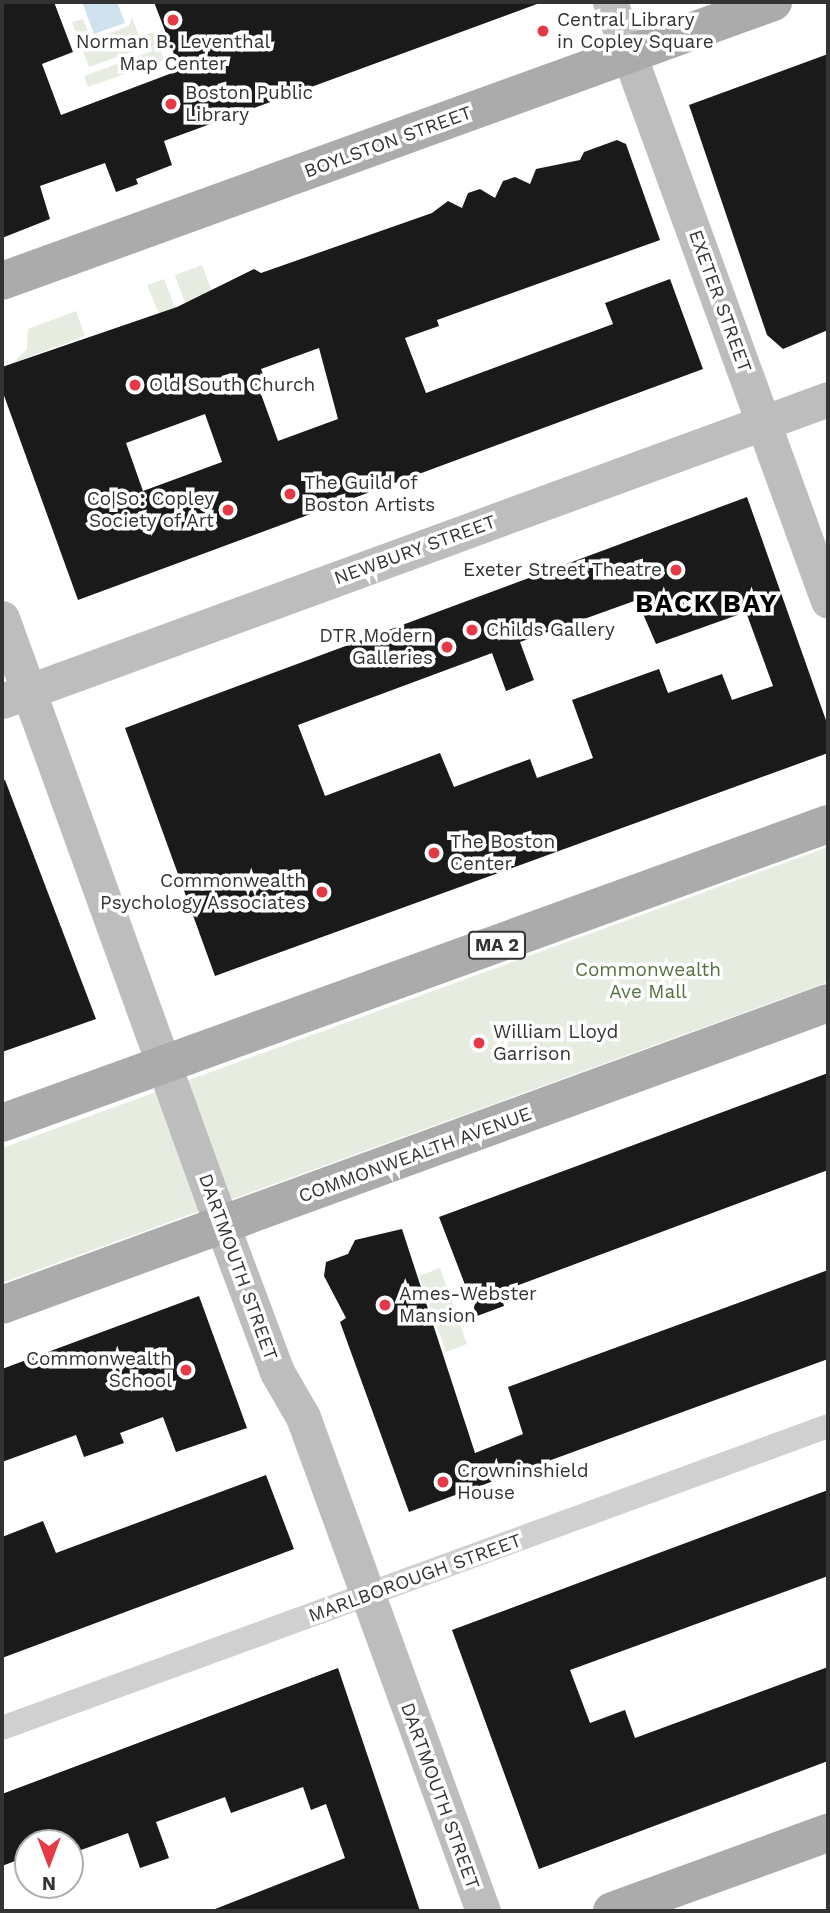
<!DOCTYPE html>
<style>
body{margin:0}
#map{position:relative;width:830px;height:1913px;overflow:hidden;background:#fff;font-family:"Work Sans",sans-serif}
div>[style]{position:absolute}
.green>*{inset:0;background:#e6ecdf}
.water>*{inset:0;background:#cfe2ee}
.building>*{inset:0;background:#1a1a1a}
.street>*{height:24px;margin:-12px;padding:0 12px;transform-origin:12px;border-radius:12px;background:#d0d0d0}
.secondary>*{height:35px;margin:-17.5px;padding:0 17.5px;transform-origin:17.5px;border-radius:17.5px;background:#bdbdbd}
.primary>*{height:38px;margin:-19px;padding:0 19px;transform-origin:19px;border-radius:19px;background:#ababab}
.dots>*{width:19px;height:19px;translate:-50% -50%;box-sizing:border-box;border:4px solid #fff;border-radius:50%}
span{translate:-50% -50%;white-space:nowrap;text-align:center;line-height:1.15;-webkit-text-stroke:7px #fff;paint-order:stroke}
.shield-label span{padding:2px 5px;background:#fff;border:2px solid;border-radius:5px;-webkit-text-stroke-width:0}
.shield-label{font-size:18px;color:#333;font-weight:700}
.poi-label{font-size:19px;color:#333}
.left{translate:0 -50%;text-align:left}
.right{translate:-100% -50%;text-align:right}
.street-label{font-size:19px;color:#333}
.park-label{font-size:19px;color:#56703f}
.district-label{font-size:26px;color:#000;font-weight:700;letter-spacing:2px}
.frame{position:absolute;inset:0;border:4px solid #333;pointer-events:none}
.north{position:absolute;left:14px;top:1829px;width:70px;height:70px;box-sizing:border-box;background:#fff;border:2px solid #adadad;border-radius:50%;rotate:180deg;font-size:19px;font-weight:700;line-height:28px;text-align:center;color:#333}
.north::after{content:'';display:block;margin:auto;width:24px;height:32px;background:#e63946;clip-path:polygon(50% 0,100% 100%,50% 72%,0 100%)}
</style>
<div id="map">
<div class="green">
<div style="clip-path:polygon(132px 17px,143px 48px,89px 67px,72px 22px,83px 19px,91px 40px,129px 26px)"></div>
<div style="clip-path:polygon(153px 32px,164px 60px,88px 87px,84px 76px,152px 51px,146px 35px)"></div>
<div style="clip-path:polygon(202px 265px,212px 291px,185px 303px,175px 275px)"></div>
<div style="clip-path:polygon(164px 279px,175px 308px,159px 314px,147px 285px)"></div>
<div style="clip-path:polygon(76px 311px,85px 336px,13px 363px,27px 349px,28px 329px)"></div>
<div style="clip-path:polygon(828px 847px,828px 982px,2px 1283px,2px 1148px)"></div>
<div style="clip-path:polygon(440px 1268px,467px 1344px,446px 1352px,419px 1276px)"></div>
</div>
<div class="water">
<div style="clip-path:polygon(82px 2px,117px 2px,125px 23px,94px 34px)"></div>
</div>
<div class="building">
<div style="clip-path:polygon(2px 2px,54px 2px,73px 52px,42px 64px,61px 115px,180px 70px,154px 2px,537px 4px,164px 141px,172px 165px,136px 179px,138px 184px,116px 192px,105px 163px,40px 186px,50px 219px,2px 238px)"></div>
<div style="clip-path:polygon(828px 54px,828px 330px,783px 349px,767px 335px,689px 105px)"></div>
<div style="clip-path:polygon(evenodd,617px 140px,626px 144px,660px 240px,437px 320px,439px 326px,405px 338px,426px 393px,613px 324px,605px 303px,670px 279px,703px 369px,78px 600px,2px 390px,2px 367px,177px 307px,254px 269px,261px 273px,432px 213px,448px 201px,462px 208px,468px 193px,480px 189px,495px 198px,503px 181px,515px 177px,530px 184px,536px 169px,580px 160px,584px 152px,617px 140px,319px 348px,338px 419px,278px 441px,261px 394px,269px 390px,261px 369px,319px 348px,617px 140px,205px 414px,222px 462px,143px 491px,126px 443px,205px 414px)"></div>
<div style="clip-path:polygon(evenodd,747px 497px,828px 726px,828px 753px,215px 976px,125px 728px,747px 497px,637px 600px,656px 644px,746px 612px,773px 686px,732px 700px,722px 674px,668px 693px,659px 669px,572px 700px,593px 758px,537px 778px,530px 759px,454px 787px,440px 753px,325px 796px,298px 725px,492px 653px,506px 691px,534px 680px,520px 642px,637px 600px)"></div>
<div style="clip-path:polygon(5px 780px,96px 1019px,2px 1052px,2px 781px)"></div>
<div style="clip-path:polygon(828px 1073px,828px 1170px,500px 1292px,504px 1306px,477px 1316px,439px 1217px)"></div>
<div style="clip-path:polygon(402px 1229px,475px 1453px,523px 1434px,508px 1387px,828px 1270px,828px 1359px,409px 1512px,340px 1322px,346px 1318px,324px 1276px,326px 1262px,348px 1254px,355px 1240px)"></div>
<div style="clip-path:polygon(199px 1296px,247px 1428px,176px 1452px,163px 1417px,120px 1433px,124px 1443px,84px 1457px,76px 1435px,2px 1462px,2px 1369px)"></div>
<div style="clip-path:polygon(266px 1475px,294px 1549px,2px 1658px,2px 1537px,43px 1521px,56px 1553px)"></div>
<div style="clip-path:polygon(828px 1490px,828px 1576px,570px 1670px,590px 1723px,625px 1710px,635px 1738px,828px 1667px,828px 1761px,539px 1869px,452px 1630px)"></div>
<div style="clip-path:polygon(338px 1668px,420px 1911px,210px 1911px,345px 1858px,326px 1804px,311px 1810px,303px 1787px,231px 1813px,225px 1797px,156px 1822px,169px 1858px,140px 1868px,128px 1833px,70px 1854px,70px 1843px,28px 1843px,28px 1856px,2px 1866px,2px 1794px)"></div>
</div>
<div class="street">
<div style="left:2px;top:1728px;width:879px;rotate:-20.08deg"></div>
</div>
<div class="secondary">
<div style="left:610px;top:2px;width:637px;rotate:70deg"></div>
<div style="left:2px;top:618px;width:617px;rotate:70.1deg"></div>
<div style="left:212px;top:1198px;width:186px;rotate:69.5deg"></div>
<div style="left:277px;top:1372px;width:52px;rotate:60deg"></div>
<div style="left:303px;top:1417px;width:526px;rotate:69.98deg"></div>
<div style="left:2px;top:701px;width:879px;rotate:-20.08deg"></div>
</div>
<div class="primary">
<div style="left:2px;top:281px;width:820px;rotate:-19.89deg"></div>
<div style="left:2px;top:1123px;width:878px;rotate:-19.9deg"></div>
<div style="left:2px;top:1305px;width:879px;rotate:-20.08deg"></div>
<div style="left:612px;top:1911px;width:230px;rotate:-19.9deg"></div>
</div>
<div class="dots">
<div style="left:173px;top:20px;background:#e63946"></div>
<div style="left:543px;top:31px;background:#e63946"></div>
<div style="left:171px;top:104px;background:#e63946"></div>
<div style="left:135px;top:385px;background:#e63946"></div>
<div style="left:290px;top:494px;background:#e63946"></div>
<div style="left:228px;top:510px;background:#e63946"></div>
<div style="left:676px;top:570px;background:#e63946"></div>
<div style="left:472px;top:630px;background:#e63946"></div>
<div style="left:447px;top:647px;background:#e63946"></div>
<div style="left:434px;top:853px;background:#e63946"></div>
<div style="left:322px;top:892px;background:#e63946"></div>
<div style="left:479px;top:1043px;background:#e63946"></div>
<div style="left:385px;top:1305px;background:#e63946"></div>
<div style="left:186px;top:1370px;background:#e63946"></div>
<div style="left:443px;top:1482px;background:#e63946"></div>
</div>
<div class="shield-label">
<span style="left:497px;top:945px">MA 2</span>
</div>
<div class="poi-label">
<span class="left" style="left:557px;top:31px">Central Library<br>in Copley Square</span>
<span style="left:173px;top:53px">Norman B. Leventhal<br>Map Center</span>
<span class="left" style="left:185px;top:104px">Boston Public<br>Library</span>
<span class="left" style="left:149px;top:385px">Old South Church</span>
<span class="left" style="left:304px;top:494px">The Guild of<br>Boston Artists</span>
<span class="right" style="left:214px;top:510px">Co|So: Copley<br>Society of Art</span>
<span class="right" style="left:662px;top:570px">Exeter Street Theatre</span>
<span class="left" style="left:486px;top:630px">Childs Gallery</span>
<span class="right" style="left:433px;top:647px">DTR Modern<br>Galleries</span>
<span class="left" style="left:450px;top:853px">The Boston<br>Center</span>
<span class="right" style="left:306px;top:892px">Commonwealth<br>Psychology Associates</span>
<span class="left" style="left:493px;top:1043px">William Lloyd<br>Garrison</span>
<span class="left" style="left:399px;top:1305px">Ames-Webster<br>Mansion</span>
<span class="right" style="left:172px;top:1370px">Commonwealth<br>School</span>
<span class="left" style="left:457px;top:1482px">Crowninshield<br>House</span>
</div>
<div class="street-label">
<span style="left:388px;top:142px;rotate:-20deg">BOYLSTON STREET</span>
<span style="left:720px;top:301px;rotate:70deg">EXETER STREET</span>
<span style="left:415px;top:550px;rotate:-20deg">NEWBURY STREET</span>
<span style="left:415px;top:1155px;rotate:-20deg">COMMONWEALTH AVENUE</span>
<span style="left:238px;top:1267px;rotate:70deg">DARTMOUTH STREET</span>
<span style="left:415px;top:1578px;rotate:-20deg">MARLBOROUGH STREET</span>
<span style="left:440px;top:1796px;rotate:70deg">DARTMOUTH STREET</span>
</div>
<div class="park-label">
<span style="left:648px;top:981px">Commonwealth<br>Ave Mall</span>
</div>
<div class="district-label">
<span style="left:707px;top:604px">BACK BAY</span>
</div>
<div class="frame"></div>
<div class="north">N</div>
</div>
